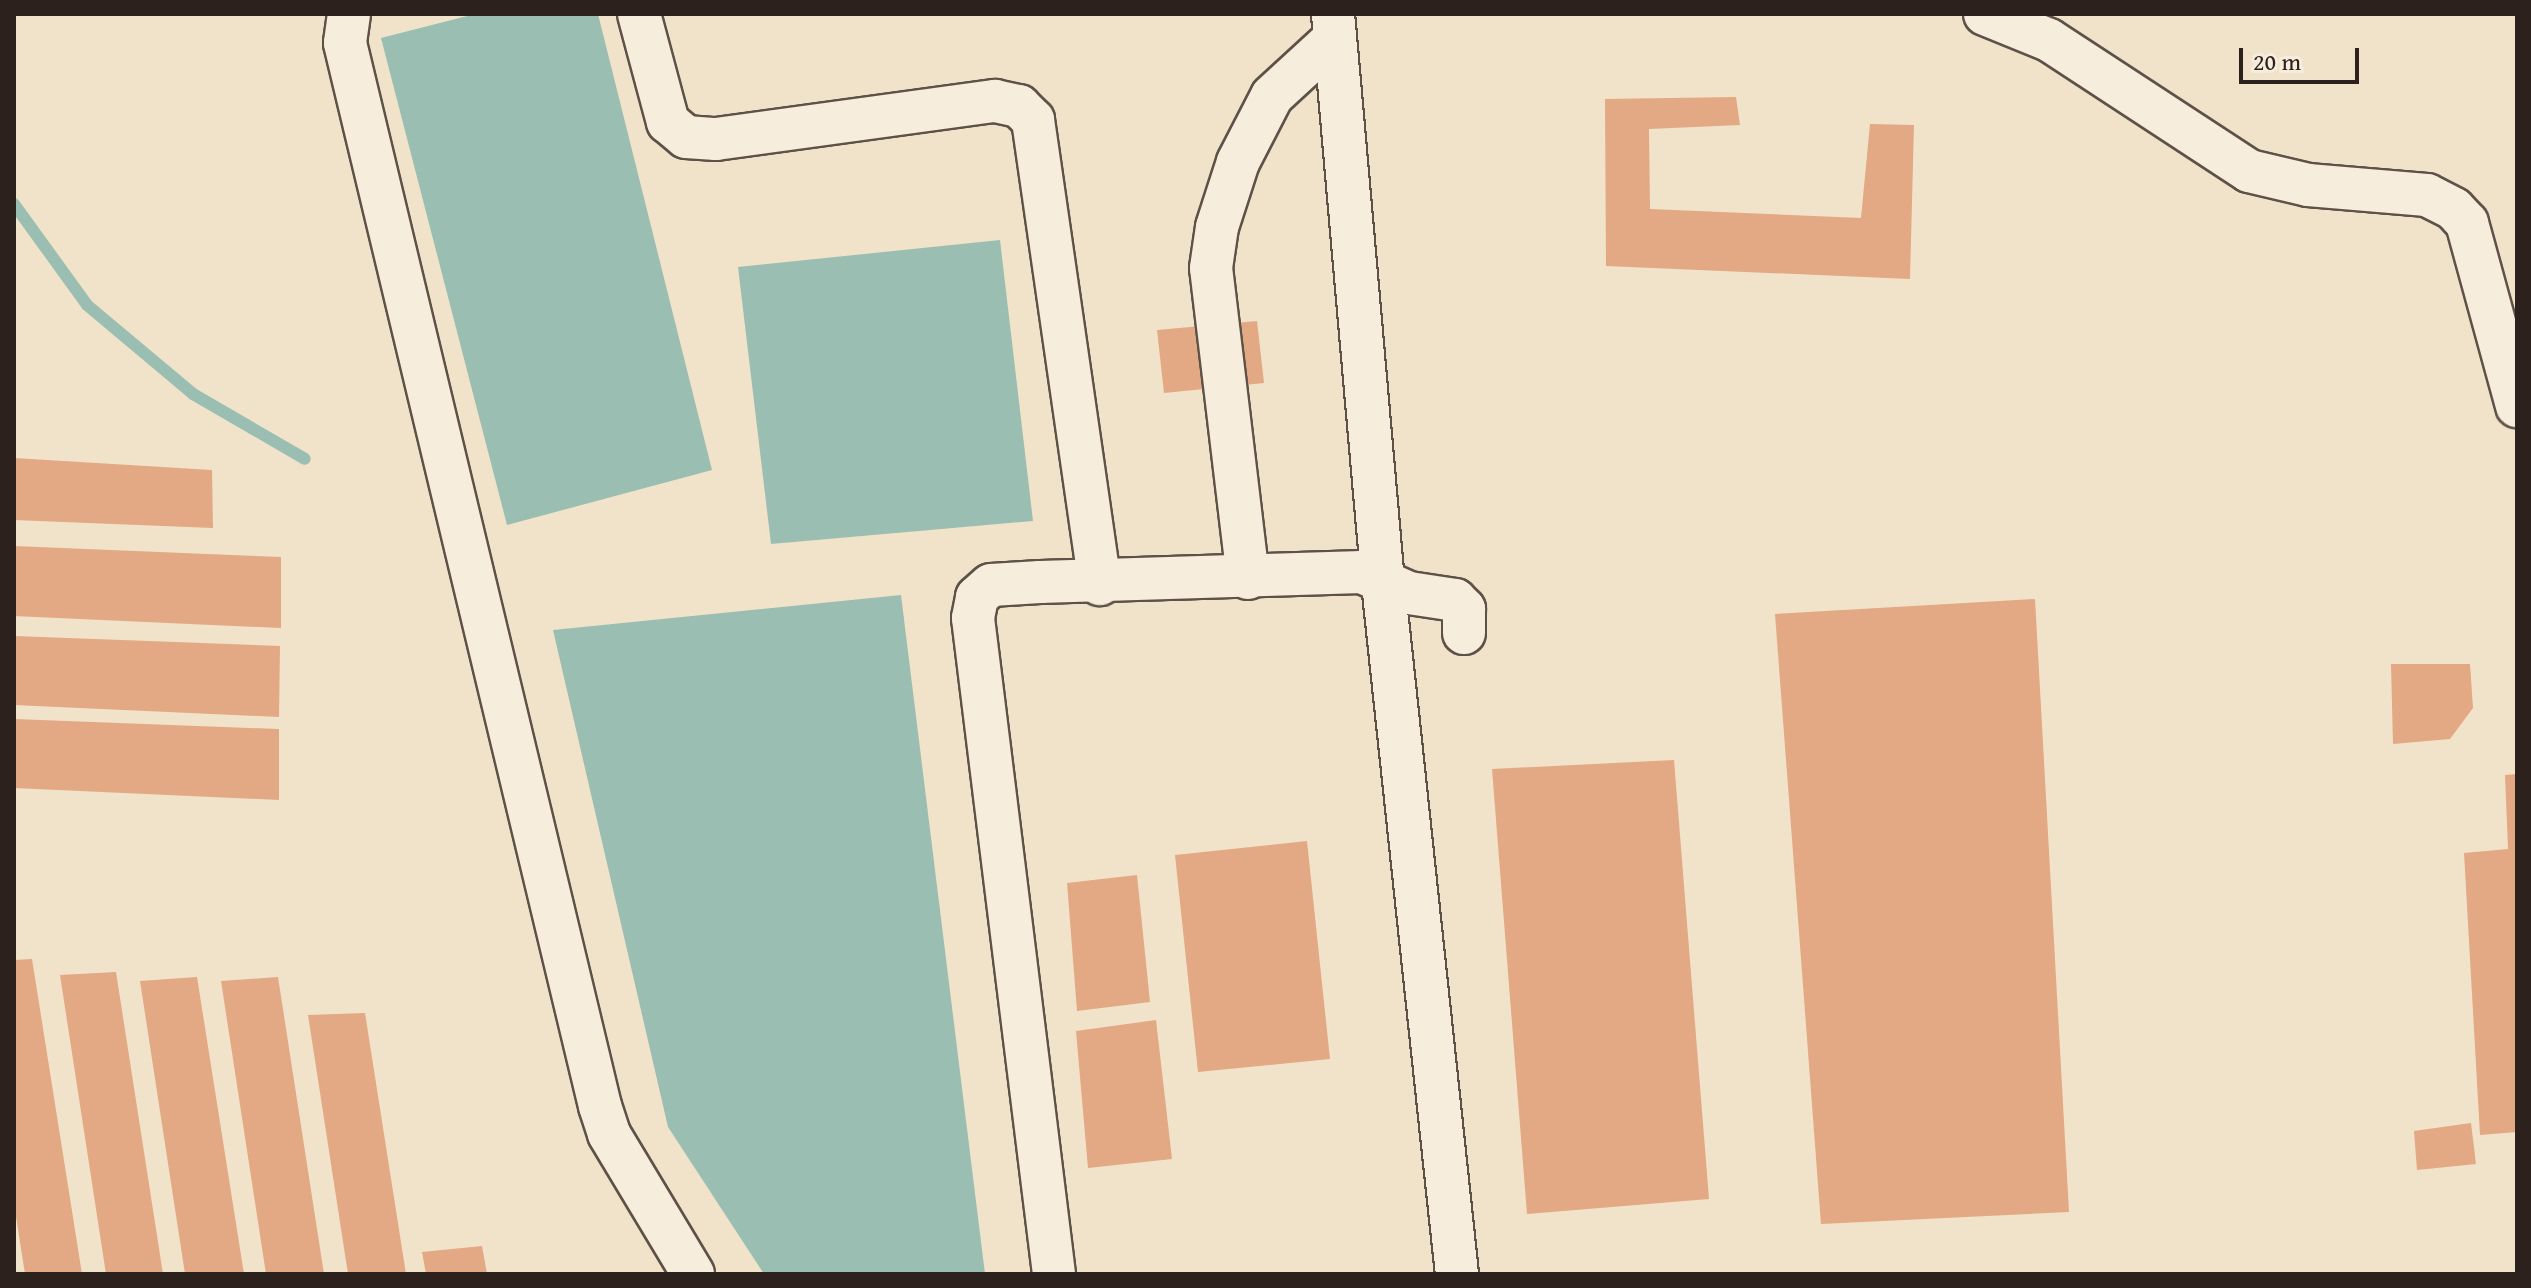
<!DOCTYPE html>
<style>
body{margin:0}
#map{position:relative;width:2531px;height:1288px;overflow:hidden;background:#f1e3c9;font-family:"Gentium Book Plus",serif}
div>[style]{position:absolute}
.water>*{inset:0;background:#9bbeb2}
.stream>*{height:12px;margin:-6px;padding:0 6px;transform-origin:6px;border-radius:6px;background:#9bbeb2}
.building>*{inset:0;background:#e3a884}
.roads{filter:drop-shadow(2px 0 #5e5248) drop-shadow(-2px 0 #5e5248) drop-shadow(0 2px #5e5248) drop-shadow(0 -2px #5e5248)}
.minor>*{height:42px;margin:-21px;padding:0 21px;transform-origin:21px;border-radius:21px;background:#f6eddc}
span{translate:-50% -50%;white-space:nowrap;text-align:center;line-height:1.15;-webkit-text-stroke:6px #f6eddc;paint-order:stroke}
.frame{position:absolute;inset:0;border:16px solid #2d211d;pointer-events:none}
.scale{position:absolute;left:2239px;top:48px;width:120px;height:36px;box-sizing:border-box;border:4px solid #2d211d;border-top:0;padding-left:10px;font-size:24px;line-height:28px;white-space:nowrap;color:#2d211d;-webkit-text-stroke:6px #f6eddc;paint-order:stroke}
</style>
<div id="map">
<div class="water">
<div style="clip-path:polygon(475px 14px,598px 14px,712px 470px,507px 525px,381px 38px)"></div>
<div style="clip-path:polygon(1000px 240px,1033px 521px,771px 544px,738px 267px)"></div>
<div style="clip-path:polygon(901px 595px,985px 1274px,764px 1274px,668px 1127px,553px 630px)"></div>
</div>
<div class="stream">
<div style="left:14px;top:204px;width:125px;rotate:54.1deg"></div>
<div style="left:87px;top:305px;width:138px;rotate:40deg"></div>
<div style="left:193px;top:394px;width:129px;rotate:30.1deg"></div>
</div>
<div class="building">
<div style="clip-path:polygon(1736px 97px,1740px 125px,1649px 129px,1650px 209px,1861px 218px,1870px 124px,1914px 125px,1910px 279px,1606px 266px,1605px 99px)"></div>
<div style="clip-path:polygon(1257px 321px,1264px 383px,1164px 393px,1157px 330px)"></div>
<div style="clip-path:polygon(14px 458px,212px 470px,213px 528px,14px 520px)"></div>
<div style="clip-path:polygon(14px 546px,281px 557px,281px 628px,14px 616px)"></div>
<div style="clip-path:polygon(2035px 599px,2069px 1212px,1821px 1224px,1775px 614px)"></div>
<div style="clip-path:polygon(14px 636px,280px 646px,279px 717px,14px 705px)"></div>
<div style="clip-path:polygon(2391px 664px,2470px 664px,2473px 708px,2450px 739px,2393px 744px)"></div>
<div style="clip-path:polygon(14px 719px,279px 729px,279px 800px,14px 788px)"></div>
<div style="clip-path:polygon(1674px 760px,1709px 1199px,1527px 1214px,1492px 769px)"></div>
<div style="clip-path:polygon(2517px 774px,2517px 1132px,2480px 1135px,2464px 853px,2508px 849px,2505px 775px)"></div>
<div style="clip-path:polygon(1307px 841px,1330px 1059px,1198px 1072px,1175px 855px)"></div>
<div style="clip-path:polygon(1137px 875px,1150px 1002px,1077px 1011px,1067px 883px)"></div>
<div style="clip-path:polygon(32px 959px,82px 1274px,25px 1274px,14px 1204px,14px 960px)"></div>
<div style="clip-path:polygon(116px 972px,163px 1274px,106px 1274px,60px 975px)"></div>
<div style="clip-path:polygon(197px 977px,244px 1274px,185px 1274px,140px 981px)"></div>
<div style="clip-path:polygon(278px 977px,324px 1274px,266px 1274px,221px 981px)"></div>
<div style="clip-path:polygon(365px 1013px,406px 1274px,348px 1274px,308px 1015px)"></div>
<div style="clip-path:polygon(1156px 1020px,1172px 1159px,1088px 1168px,1076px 1031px)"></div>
<div style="clip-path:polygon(2471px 1123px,2476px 1164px,2417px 1170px,2414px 1131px)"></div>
<div style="clip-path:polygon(482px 1246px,487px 1274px,426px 1274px,422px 1252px)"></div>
</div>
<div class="roads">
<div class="minor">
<div style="left:349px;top:14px;width:29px;rotate:98deg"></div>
<div style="left:345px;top:43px;width:1093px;rotate:76.51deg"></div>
<div style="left:600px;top:1106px;width:29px;rotate:72deg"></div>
<div style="left:609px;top:1134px;width:163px;rotate:59deg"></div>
<div style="left:639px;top:14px;width:112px;rotate:75deg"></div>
<div style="left:668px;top:122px;width:23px;rotate:40deg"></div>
<div style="left:686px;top:137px;width:30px;rotate:4deg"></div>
<div style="left:716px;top:139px;width:282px;rotate:-7.8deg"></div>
<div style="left:995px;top:101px;width:25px;rotate:12deg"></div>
<div style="left:1019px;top:106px;width:20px;rotate:45deg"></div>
<div style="left:1033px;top:120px;width:469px;rotate:81.8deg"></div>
<div style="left:1333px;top:14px;width:571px;rotate:84.98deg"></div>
<div style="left:1383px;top:583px;width:695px;rotate:83.89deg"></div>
<div style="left:1985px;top:14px;width:69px;rotate:22.1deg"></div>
<div style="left:2049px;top:40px;width:239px;rotate:33.2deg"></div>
<div style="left:2249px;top:171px;width:61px;rotate:13.3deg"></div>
<div style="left:2308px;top:185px;width:119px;rotate:4.8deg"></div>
<div style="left:2427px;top:195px;width:30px;rotate:27deg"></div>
<div style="left:2454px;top:209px;width:19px;rotate:47deg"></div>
<div style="left:2467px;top:223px;width:190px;rotate:74.7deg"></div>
<div style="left:1248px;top:578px;width:312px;rotate:-96.8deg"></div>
<div style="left:1211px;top:268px;width:41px;rotate:-81.7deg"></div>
<div style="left:1217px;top:227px;width:68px;rotate:-72.1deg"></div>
<div style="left:1238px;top:162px;width:74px;rotate:-62.7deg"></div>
<div style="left:1272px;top:96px;width:84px;rotate:-42.6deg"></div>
<div style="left:1054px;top:1274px;width:661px;rotate:-97.04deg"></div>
<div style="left:973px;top:618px;width:21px;rotate:-79deg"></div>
<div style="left:977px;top:597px;width:18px;rotate:-41deg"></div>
<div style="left:991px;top:585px;width:49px;rotate:-3.5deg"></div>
<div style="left:1040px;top:582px;width:322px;rotate:-1.8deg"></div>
<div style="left:1362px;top:572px;width:51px;rotate:24.1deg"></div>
<div style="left:1409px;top:593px;width:47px;rotate:8.7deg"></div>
<div style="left:1455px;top:600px;width:13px;rotate:45deg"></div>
<div style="left:1464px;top:609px;width:24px;rotate:90deg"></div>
</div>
</div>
<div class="frame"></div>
<div class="scale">20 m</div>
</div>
